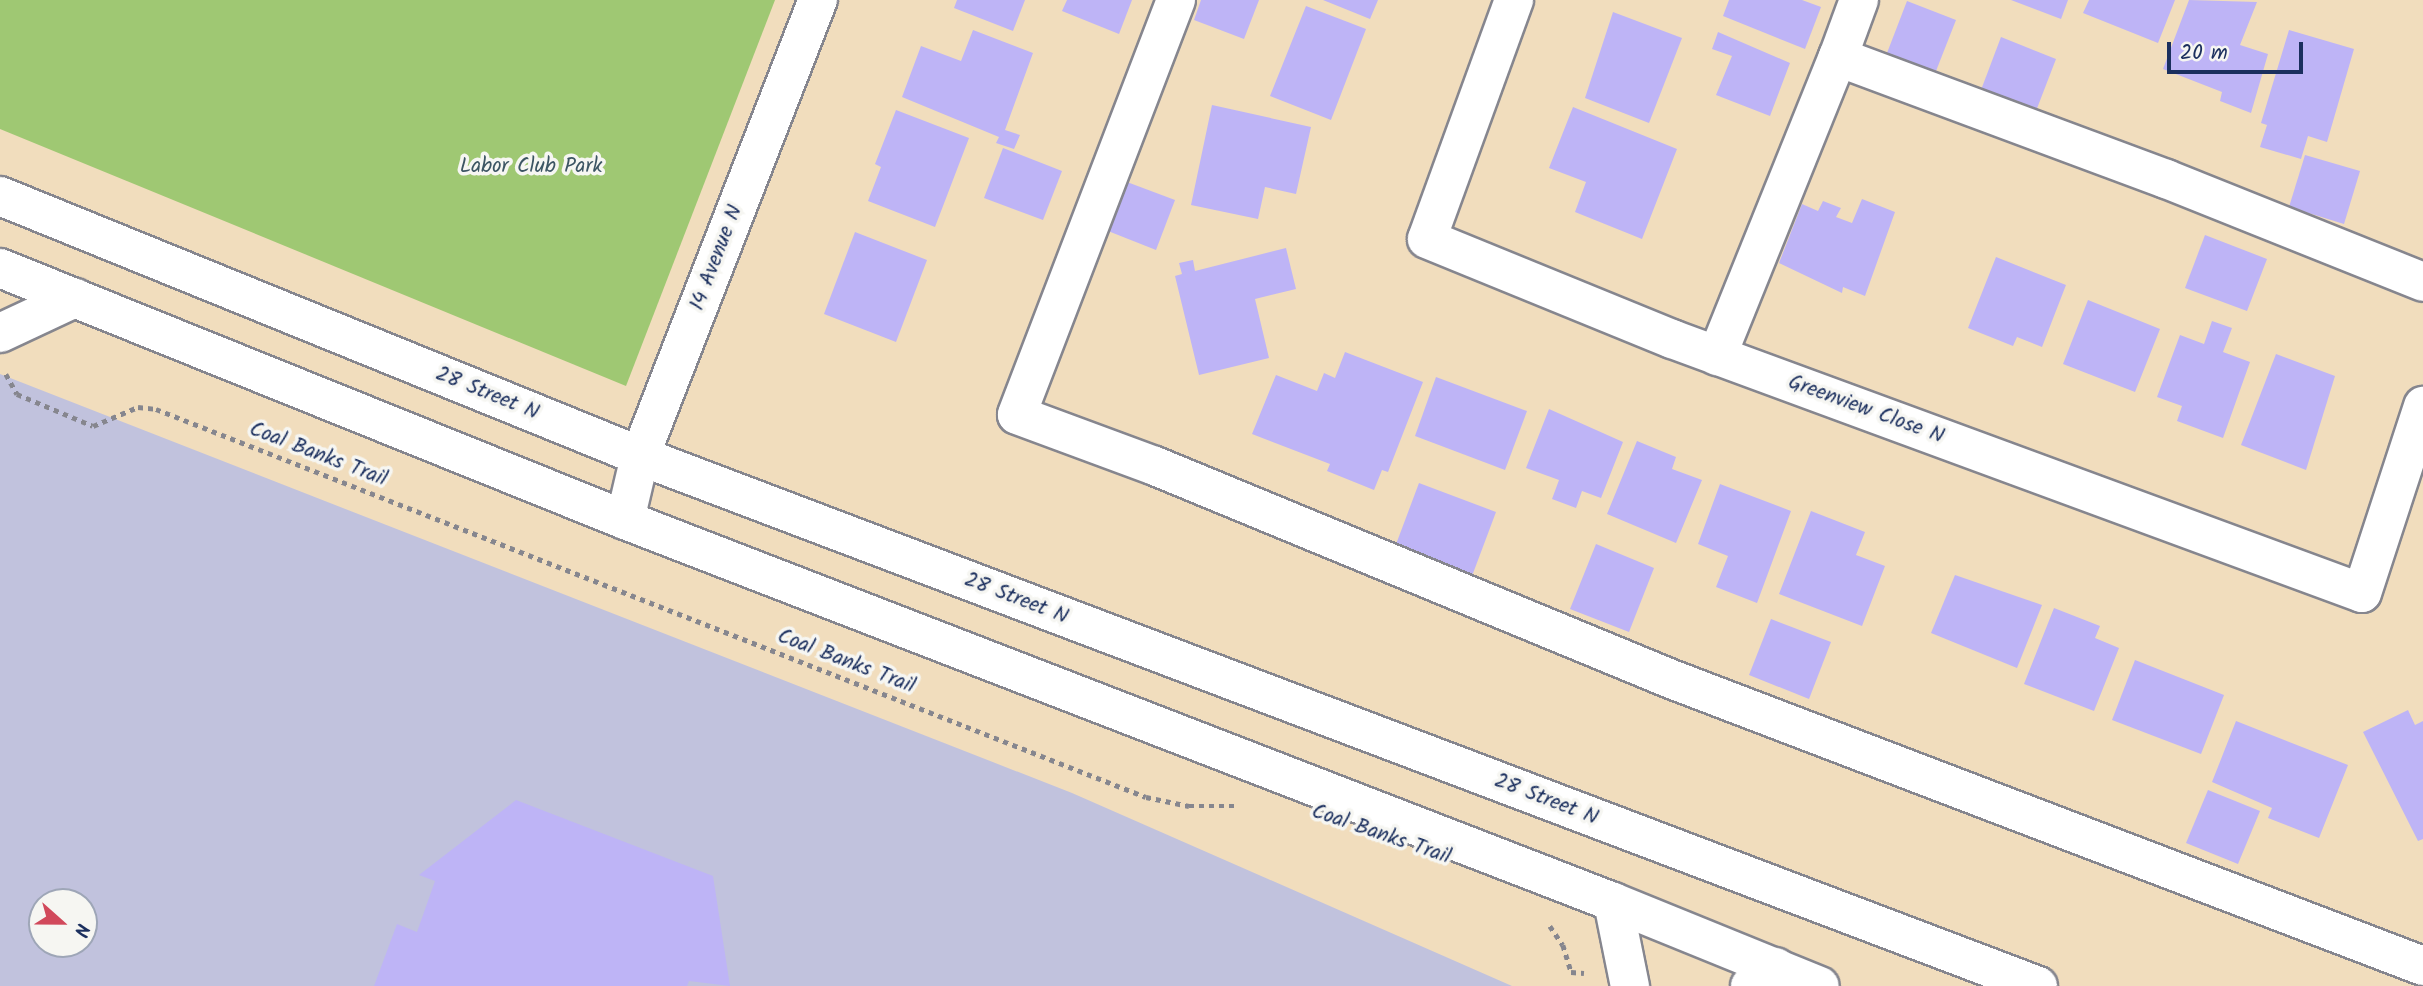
<!DOCTYPE html>
<style>
body{margin:0}
#map{position:relative;width:2423px;height:986px;overflow:hidden;background:#f1ddbd;font-family:Kalam,sans-serif}
div>[style]{position:absolute}
.industrial>*{inset:0;background:#c1c2dd}
.green>*{inset:0;background:#9fc873}
.building>*{inset:0;background:#beb4f6}
.path>*{height:4.5px;margin-top:-2.25px;transform-origin:0;background:repeating-linear-gradient(90deg,#86868e 0 5px,transparent 0 10px)}
.roads{filter:drop-shadow(2px 0 #86868e) drop-shadow(-2px 0 #86868e) drop-shadow(0 2px #86868e) drop-shadow(0 -2px #86868e)}
.minor>*{height:38px;margin:-19px;padding:0 19px;transform-origin:19px;border-radius:19px;background:#fff}
.major>*{height:38px;margin:-19px;padding:0 19px;transform-origin:19px;border-radius:19px;background:#fff}
span{translate:-50% -50%;white-space:nowrap;text-align:center;line-height:1.15;-webkit-text-stroke:7px #f6f6f2;paint-order:stroke}
.park-label{font-size:21px;color:#3c5563}
.street-label{font-size:21px;color:#1b2f5e}
.north{position:absolute;left:28px;top:888px;width:70px;height:70px;box-sizing:border-box;background:#f6f6f2;border:2px solid #9ea6b7;border-radius:50%;rotate:111deg;font-size:19px;font-weight:700;line-height:28px;text-align:center;color:#1b2f5e}
.north::after{content:'';display:block;margin:auto;width:24px;height:32px;background:#d1495b;clip-path:polygon(50% 0,100% 100%,50% 72%,0 100%)}
.scale{position:absolute;left:2167px;top:42px;width:136px;height:32px;box-sizing:border-box;border:4px solid #1b2f5e;border-top:0;padding-left:9px;font-size:21px;line-height:24px;white-space:nowrap;color:#1b2f5e;-webkit-text-stroke:5px #f6f6f2;paint-order:stroke}
</style>
<div id="map">
<div class="industrial">
<div style="clip-path:polygon(evenodd,0 374px,1072px 793px,1512px 986px,0 986px,0 374px,42px 902px,84px 902px,84px 944px,42px 944px,42px 902px)"></div>
</div>
<div class="green">
<div style="clip-path:polygon(0 0,775px 0,626px 386px,0 129px)"></div>
</div>
<div class="building">
<div style="clip-path:polygon(957px 0,1025px 0,1013px 31px,954px 8px)"></div>
<div style="clip-path:polygon(1067px 0,1132px 0,1119px 34px,1062px 11px)"></div>
<div style="clip-path:polygon(1201px 0,1259px 0,1244px 39px,1194px 20px)"></div>
<div style="clip-path:polygon(1323px 0,1378px 0,1370px 19px)"></div>
<div style="clip-path:polygon(1729px 0,1802px 0,1821px 7px,1805px 49px,1723px 16px)"></div>
<div style="clip-path:polygon(2011px 0,2068px 0,2061px 19px)"></div>
<div style="clip-path:polygon(2089px 0,2175px 0,2158px 43px,2083px 13px)"></div>
<div style="clip-path:polygon(2189px 0,2257px 2px,2240px 45px,2268px 54px,2251px 113px,2220px 101px,2222px 92px,2163px 69px)"></div>
<div style="clip-path:polygon(1907px 1px,1956px 20px,1936px 71px,1887px 53px)"></div>
<div style="clip-path:polygon(1306px 6px,1366px 29px,1331px 120px,1270px 96px)"></div>
<div style="clip-path:polygon(1613px 12px,1682px 38px,1649px 123px,1585px 98px)"></div>
<div style="clip-path:polygon(973px 30px,1033px 53px,1005px 130px,1020px 135px,1014px 149px,996px 143px,999px 137px,902px 97px,921px 46px,961px 61px)"></div>
<div style="clip-path:polygon(2289px 30px,2354px 49px,2327px 142px,2308px 136px,2301px 159px,2260px 147px,2267px 125px,2261px 123px)"></div>
<div style="clip-path:polygon(1718px 32px,1790px 63px,1770px 116px,1716px 95px,1732px 56px,1712px 49px)"></div>
<div style="clip-path:polygon(2001px 37px,2056px 59px,2036px 111px,1981px 90px)"></div>
<div style="clip-path:polygon(1212px 105px,1311px 127px,1296px 194px,1265px 187px,1258px 219px,1191px 205px)"></div>
<div style="clip-path:polygon(1573px 107px,1677px 149px,1642px 239px,1575px 212px,1586px 182px,1549px 168px)"></div>
<div style="clip-path:polygon(896px 110px,969px 138px,935px 227px,868px 201px,881px 167px,875px 164px)"></div>
<div style="clip-path:polygon(1003px 148px,1062px 171px,1043px 220px,984px 198px)"></div>
<div style="clip-path:polygon(2305px 155px,2360px 171px,2344px 224px,2289px 207px)"></div>
<div style="clip-path:polygon(1127px 182px,1175px 200px,1156px 250px,1108px 231px)"></div>
<div style="clip-path:polygon(1862px 199px,1895px 212px,1865px 296px,1843px 287px,1842px 293px,1779px 263px,1802px 204px,1818px 211px,1823px 201px,1841px 208px,1836px 217px,1852px 223px)"></div>
<div style="clip-path:polygon(855px 232px,927px 260px,896px 342px,824px 314px)"></div>
<div style="clip-path:polygon(2205px 235px,2267px 259px,2247px 311px,2185px 288px)"></div>
<div style="clip-path:polygon(1286px 248px,1296px 289px,1255px 299px,1269px 358px,1199px 375px,1175px 276px,1182px 274px,1179px 263px,1193px 260px,1195px 271px)"></div>
<div style="clip-path:polygon(1996px 257px,2066px 285px,2042px 347px,2017px 337px,2013px 346px,1968px 328px)"></div>
<div style="clip-path:polygon(2088px 300px,2160px 329px,2135px 392px,2063px 364px)"></div>
<div style="clip-path:polygon(2212px 321px,2232px 328px,2223px 352px,2250px 362px,2223px 438px,2177px 421px,2182px 406px,2157px 397px,2180px 335px,2204px 344px)"></div>
<div style="clip-path:polygon(1345px 352px,1423px 382px,1388px 472px,1382px 470px,1374px 490px,1327px 471px,1330px 464px,1252px 434px,1276px 375px,1317px 391px,1324px 373px,1335px 378px)"></div>
<div style="clip-path:polygon(2276px 354px,2335px 376px,2306px 470px,2241px 445px)"></div>
<div style="clip-path:polygon(1436px 377px,1527px 411px,1505px 470px,1415px 436px)"></div>
<div style="clip-path:polygon(1549px 409px,1623px 442px,1601px 498px,1582px 491px,1576px 508px,1552px 499px,1559px 480px,1526px 468px)"></div>
<div style="clip-path:polygon(1637px 441px,1676px 457px,1672px 469px,1702px 480px,1676px 543px,1607px 514px)"></div>
<div style="clip-path:polygon(1419px 483px,1496px 512px,1472px 576px,1395px 547px)"></div>
<div style="clip-path:polygon(1720px 484px,1791px 511px,1757px 603px,1716px 587px,1728px 556px,1698px 544px)"></div>
<div style="clip-path:polygon(1811px 511px,1865px 532px,1856px 555px,1885px 566px,1862px 626px,1779px 594px)"></div>
<div style="clip-path:polygon(1596px 544px,1654px 568px,1629px 632px,1570px 609px)"></div>
<div style="clip-path:polygon(1955px 575px,2042px 605px,2017px 668px,1931px 633px)"></div>
<div style="clip-path:polygon(2054px 608px,2100px 626px,2095px 638px,2119px 648px,2094px 711px,2024px 684px)"></div>
<div style="clip-path:polygon(1771px 619px,1831px 642px,1809px 699px,1749px 675px)"></div>
<div style="clip-path:polygon(2135px 660px,2224px 695px,2201px 754px,2112px 720px)"></div>
<div style="clip-path:polygon(2408px 710px,2415px 725px,2423px 721px,2423px 839px,2418px 841px,2363px 732px)"></div>
<div style="clip-path:polygon(2236px 721px,2348px 765px,2319px 838px,2268px 818px,2272px 808px,2212px 782px)"></div>
<div style="clip-path:polygon(2208px 790px,2260px 811px,2238px 864px,2186px 843px)"></div>
<div style="clip-path:polygon(516px 800px,713px 876px,730px 986px,689px 981px,687px 986px,374px 986px,397px 924px,417px 932px,435px 881px,419px 875px)"></div>
</div>
<div class="path">
<div style="left:6px;top:374px;width:23px;rotate:61deg"></div>
<div style="left:17px;top:394px;width:82px;rotate:22.8deg"></div>
<div style="left:93px;top:426px;width:49px;rotate:-22.9deg"></div>
<div style="left:138px;top:407px;width:18px;rotate:6deg"></div>
<div style="left:156px;top:409px;width:1063px;rotate:21.4deg"></div>
<div style="left:1146px;top:797px;width:44px;rotate:11.8deg"></div>
<div style="left:1189px;top:806px;width:49px"></div>
<div style="left:1550px;top:926px;width:23px;rotate:56deg"></div>
<div style="left:1563px;top:945px;width:28px;rotate:73deg"></div>
<div style="left:1571px;top:972px;width:13px;rotate:4deg"></div>
</div>
<div class="roads">
<div class="minor">
<div style="left:1176px;top:0;width:444px;rotate:111deg"></div>
<div style="left:1017px;top:415px;width:147px;rotate:20.3deg"></div>
<div style="left:1155px;top:466px;width:558px;rotate:22.43deg"></div>
<div style="left:1671px;top:679px;width:805px;rotate:20.89deg"></div>
<div style="left:1514px;top:0;width:254px;rotate:110deg"></div>
<div style="left:1427px;top:239px;width:265px;rotate:22.2deg"></div>
<div style="left:1672px;top:339px;width:735px;rotate:20.21deg"></div>
<div style="left:2362px;top:593px;width:197px;rotate:-71.9deg"></div>
<div style="left:1838px;top:57px;width:61px;rotate:-69.8deg"></div>
<div style="left:0;top:333px;width:83px;rotate:-25deg"></div>
<div style="left:1717px;top:356px;width:323px;rotate:-68deg"></div>
<div style="left:1838px;top:57px;width:350px;rotate:20.4deg"></div>
<div style="left:2166px;top:179px;width:277px;rotate:21.8deg"></div>
<div style="left:625px;top:520px;width:66px;rotate:-76.8deg"></div>
<div style="left:640px;top:456px;width:490px;rotate:-68.7deg"></div>
<div style="left:1613px;top:902px;width:86px;rotate:78.6deg"></div>
<div style="left:1750px;top:986px;width:32px;rotate:-36deg"></div>
</div>
<div class="major">
<div style="left:0;top:196px;width:691px;rotate:22.11deg"></div>
<div style="left:640px;top:456px;width:1495px;rotate:20.76deg"></div>
<div style="left:0;top:268px;width:674px;rotate:21.96deg"></div>
<div style="left:625px;top:520px;width:1059px;rotate:21.14deg"></div>
<div style="left:1613px;top:902px;width:223px;rotate:22.1deg"></div>
</div>
</div>
<div class="park-label">
<span style="left:531px;top:167px">Labor Club Park</span>
</div>
<div class="street-label">
<span style="left:717px;top:258px;rotate:-69deg">14 Avenue N</span>
<span style="left:487px;top:394px;rotate:22deg">28 Street N</span>
<span style="left:1866px;top:410px;rotate:20deg">Greenview Close N</span>
<span style="left:318px;top:455px;rotate:21deg">Coal Banks Trail</span>
<span style="left:1016px;top:599px;rotate:21deg">28 Street N</span>
<span style="left:846px;top:662px;rotate:21deg">Coal Banks Trail</span>
<span style="left:1546px;top:800px;rotate:21deg">28 Street N</span>
<span style="left:1381px;top:835px;rotate:19deg">Coal Banks Trail</span>
</div>
<div class="north">N</div>
<div class="scale">20 m</div>
</div>
